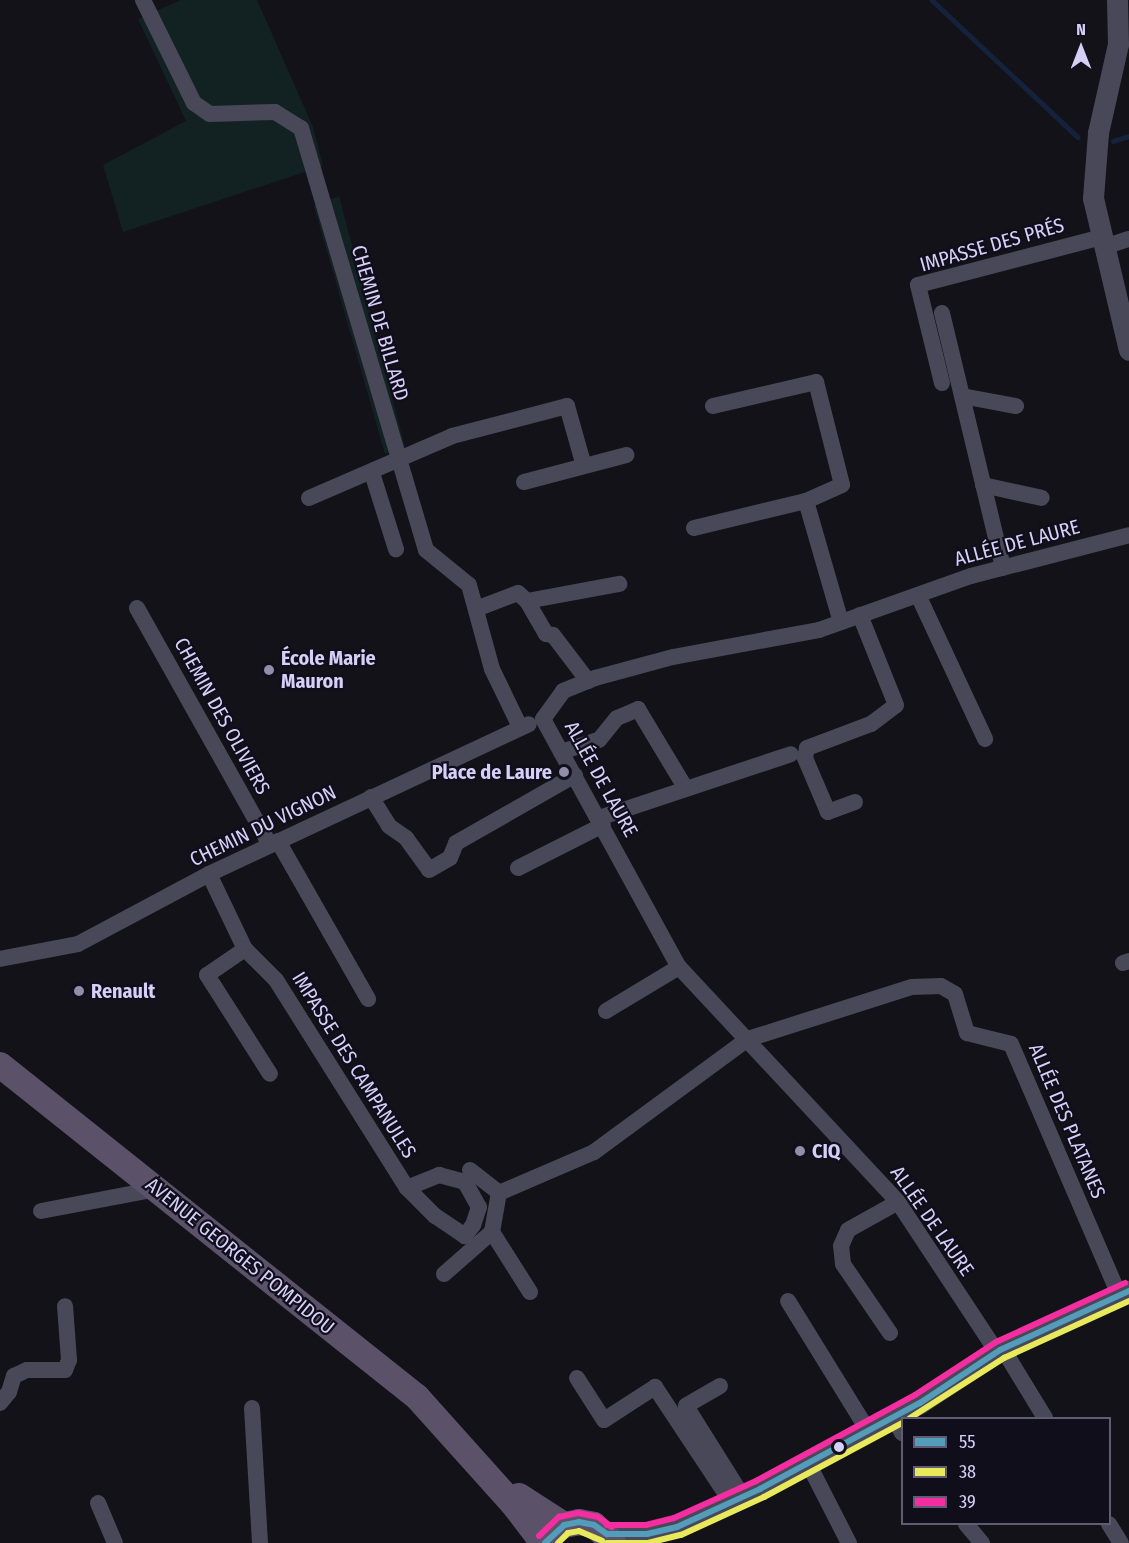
<!DOCTYPE html>
<meta charset="utf-8">
<style>
body{margin:0}
#map{position:relative;width:1129px;height:1543px;overflow:hidden;background:#131218;font-family:"Fira Sans Condensed",sans-serif}
div>[style]{position:absolute}
.green>*{inset:0;background:#122223}
.stream>*{height:4.5px;margin:-2.25px;padding:0 2.25px;transform-origin:2.25px;border-radius:2.25px;background:#15223b}
.minor>*{height:16px;margin:-8px;padding:0 8px;transform-origin:8px;border-radius:8px;background:#494858}
.tertiary>*{height:21px;margin:-10.5px;padding:0 10.5px;transform-origin:10.5px;border-radius:10.5px;background:#494858}
.primary>*{height:26px;margin:-13px;padding:0 13px;transform-origin:13px;border-radius:13px;background:#5b5269}
.bus-1>*{height:6px;margin:-3px;padding:0 3px;transform-origin:3px;border-radius:3px;background:#539cba}
.bus-2>*{height:6px;margin:-3px;padding:0 3px;transform-origin:3px;border-radius:3px;background:#e9e95c}
.bus-3>*{height:6px;margin:-3px;padding:0 3px;transform-origin:3px;border-radius:3px;background:#f42da1}
.dots>*{width:16px;height:16px;translate:-50% -50%;box-sizing:border-box;border:3px solid #110e1c;border-radius:50%}
span{translate:-50% -50%;white-space:nowrap;text-align:center;line-height:1.15;-webkit-text-stroke:4.5px #110e1c;paint-order:stroke}
.street-label{font-size:20px;color:#d6d0f8}
.poi-label{font-size:20px;color:#d6d0f8;font-weight:700}
.left{translate:0 -50%;text-align:left}
.right{translate:-100% -50%;text-align:right}
.legend{position:absolute;left:901px;top:1417px;width:210px;height:108px;box-sizing:border-box;background:#110e1c;border:2px solid #605c74;margin:0;padding:8px 10px;list-style:none;font-size:18px;color:#d6d0f8}
.legend li{display:flex;align-items:center;gap:12px;height:30px}
.legend b{width:30px;border:2px solid #605c74}
.north{position:absolute;left:1051px;top:18px;width:60px;height:60px;-webkit-text-stroke:4px #110e1c;paint-order:stroke;rotate:0deg;font-size:16px;font-weight:700;line-height:24px;text-align:center;color:#d6d0f8}
.north::after{content:'';display:block;margin:auto;width:21px;height:27px;background:#d6d0f8;clip-path:polygon(50% 0,100% 100%,50% 72%,0 100%)}
</style>
<div id="map">
<div class="green">
<div style="clip-path:polygon(181px 0,257px 0,313px 127px,323px 166px,123px 232px,103px 165px,186px 121px,138px 19px)"></div>
<div style="clip-path:polygon(339px 196px,405px 447px,385px 454px,314px 206px)"></div>
</div>
<div class="stream">
<div style="left:932px;top:0;width:200px;rotate:43.2deg"></div>
<div style="left:1113px;top:141px;width:17px;rotate:-17deg"></div>
</div>
<div class="minor">
<div style="left:143px;top:0;width:115px;rotate:63.7deg"></div>
<div style="left:194px;top:103px;width:19px;rotate:35deg"></div>
<div style="left:210px;top:114px;width:65px;rotate:-1.8deg"></div>
<div style="left:275px;top:112px;width:31px;rotate:32deg"></div>
<div style="left:301px;top:128px;width:440px;rotate:73.5deg"></div>
<div style="left:426px;top:550px;width:55px;rotate:39.1deg"></div>
<div style="left:469px;top:585px;width:87px;rotate:74.7deg"></div>
<div style="left:492px;top:669px;width:64px;rotate:64.2deg"></div>
<div style="left:1104px;top:247px;width:26px;rotate:-18deg"></div>
<div style="left:942px;top:313px;width:262px;rotate:76.5deg"></div>
<div style="left:942px;top:383px;width:101px;rotate:-103.8deg"></div>
<div style="left:918px;top:285px;width:190px;rotate:-14.6deg"></div>
<div style="left:962px;top:396px;width:55px;rotate:10.5deg"></div>
<div style="left:713px;top:406px;width:106px;rotate:-13.1deg"></div>
<div style="left:816px;top:382px;width:106px;rotate:75.8deg"></div>
<div style="left:842px;top:485px;width:39px;rotate:156deg"></div>
<div style="left:806px;top:501px;width:126px;rotate:73.9deg"></div>
<div style="left:372px;top:473px;width:80px;rotate:72.5deg"></div>
<div style="left:524px;top:482px;width:106px;rotate:-14.8deg"></div>
<div style="left:983px;top:485px;width:60px;rotate:12.4deg"></div>
<div style="left:309px;top:498px;width:156px;rotate:-23.4deg"></div>
<div style="left:452px;top:436px;width:119px;rotate:-14.6deg"></div>
<div style="left:567px;top:406px;width:62px;rotate:74.2deg"></div>
<div style="left:694px;top:528px;width:115px;rotate:-13.6deg"></div>
<div style="left:918px;top:595px;width:159px;rotate:65deg"></div>
<div style="left:527px;top:601px;width:94px;rotate:-10.5deg"></div>
<div style="left:137px;top:608px;width:272px;rotate:60.7deg"></div>
<div style="left:476px;top:609px;width:45px;rotate:-20.9deg"></div>
<div style="left:518px;top:593px;width:12px;rotate:42deg"></div>
<div style="left:527px;top:601px;width:38px;rotate:60deg"></div>
<div style="left:546px;top:634px;width:7px;rotate:8deg"></div>
<div style="left:553px;top:635px;width:58px;rotate:52.7deg"></div>
<div style="left:543px;top:719px;width:283px;rotate:61.3deg"></div>
<div style="left:679px;top:967px;width:321px;rotate:47deg"></div>
<div style="left:898px;top:1202px;width:173px;rotate:56.6deg"></div>
<div style="left:993px;top:1346px;width:15px;rotate:32deg"></div>
<div style="left:1006px;top:1354px;width:75px;rotate:58.6deg"></div>
<div style="left:543px;top:719px;width:34px;rotate:-54deg"></div>
<div style="left:563px;top:691px;width:35px;rotate:-22deg"></div>
<div style="left:595px;top:678px;width:81px;rotate:-15.1deg"></div>
<div style="left:673px;top:657px;width:148px;rotate:-10.5deg"></div>
<div style="left:819px;top:630px;width:161px;rotate:-19.6deg"></div>
<div style="left:971px;top:576px;width:163px;rotate:-14.5deg"></div>
<div style="left:561px;top:752px;width:40px;rotate:-18deg"></div>
<div style="left:599px;top:740px;width:28px;rotate:-51deg"></div>
<div style="left:617px;top:718px;width:23px;rotate:-23deg"></div>
<div style="left:638px;top:709px;width:93px;rotate:59deg"></div>
<div style="left:371px;top:797px;width:34px;rotate:58deg"></div>
<div style="left:389px;top:826px;width:21px;rotate:35deg"></div>
<div style="left:406px;top:838px;width:39px;rotate:54deg"></div>
<div style="left:429px;top:870px;width:24px;rotate:-30deg"></div>
<div style="left:450px;top:858px;width:16px;rotate:-68deg"></div>
<div style="left:456px;top:843px;width:137px;rotate:-29.7deg"></div>
<div style="left:855px;top:802px;width:29px;rotate:160deg"></div>
<div style="left:828px;top:812px;width:59px;rotate:-113.1deg"></div>
<div style="left:805px;top:758px;width:10px;rotate:-79deg"></div>
<div style="left:807px;top:748px;width:68px;rotate:-20.6deg"></div>
<div style="left:871px;top:724px;width:31px;rotate:-37deg"></div>
<div style="left:896px;top:705px;width:97px;rotate:-111.8deg"></div>
<div style="left:599px;top:818px;width:202px;rotate:-18.4deg"></div>
<div style="left:278px;top:841px;width:182px;rotate:60.3deg"></div>
<div style="left:518px;top:868px;width:95px;rotate:-26.8deg"></div>
<div style="left:209px;top:874px;width:83px;rotate:64.4deg"></div>
<div style="left:245px;top:949px;width:44px;rotate:45deg"></div>
<div style="left:276px;top:980px;width:246px;rotate:57.8deg"></div>
<div style="left:407px;top:1188px;width:35px;rotate:-22deg"></div>
<div style="left:439px;top:1175px;width:27px;rotate:15deg"></div>
<div style="left:465px;top:1182px;width:29px;rotate:61deg"></div>
<div style="left:479px;top:1207px;width:19px;rotate:108deg"></div>
<div style="left:473px;top:1225px;width:14px;rotate:126deg"></div>
<div style="left:465px;top:1236px;width:36px;rotate:-146deg"></div>
<div style="left:435px;top:1216px;width:40px;rotate:-135deg"></div>
<div style="left:245px;top:949px;width:46px;rotate:145.6deg"></div>
<div style="left:207px;top:975px;width:117px;rotate:57.5deg"></div>
<div style="left:0;top:959px;width:79px;rotate:-10.9deg"></div>
<div style="left:78px;top:944px;width:149px;rotate:-28.1deg"></div>
<div style="left:209px;top:874px;width:353px;rotate:-25.1deg"></div>
<div style="left:1123px;top:963px;width:6px;rotate:-18deg"></div>
<div style="left:606px;top:1011px;width:85px;rotate:-31.1deg"></div>
<div style="left:470px;top:1170px;width:37px;rotate:38deg"></div>
<div style="left:41px;top:1211px;width:117px;rotate:-10.8deg"></div>
<div style="left:444px;top:1274px;width:64px;rotate:-41.2deg"></div>
<div style="left:530px;top:1292px;width:71px;rotate:-122.3deg"></div>
<div style="left:492px;top:1232px;width:40px;rotate:-80deg"></div>
<div style="left:499px;top:1193px;width:103px;rotate:-23.3deg"></div>
<div style="left:594px;top:1152px;width:191px;rotate:-36.3deg"></div>
<div style="left:748px;top:1039px;width:172px;rotate:-17.6deg"></div>
<div style="left:912px;top:987px;width:29px;rotate:-2deg"></div>
<div style="left:941px;top:986px;width:16px;rotate:30deg"></div>
<div style="left:955px;top:994px;width:41px;rotate:72.9deg"></div>
<div style="left:967px;top:1033px;width:45px;rotate:14deg"></div>
<div style="left:1011px;top:1044px;width:273px;rotate:66.7deg"></div>
<div style="left:788px;top:1301px;width:154px;rotate:58.3deg"></div>
<div style="left:890px;top:1333px;width:83px;rotate:-124.3deg"></div>
<div style="left:843px;top:1264px;width:18px;rotate:-96deg"></div>
<div style="left:841px;top:1246px;width:17px;rotate:-66deg"></div>
<div style="left:848px;top:1230px;width:57px;rotate:-29.2deg"></div>
<div style="left:577px;top:1378px;width:50px;rotate:57.3deg"></div>
<div style="left:604px;top:1420px;width:61px;rotate:-32.9deg"></div>
<div style="left:655px;top:1387px;width:138px;rotate:56.5deg"></div>
<div style="left:720px;top:1386px;width:39px;rotate:150deg"></div>
<div style="left:686px;top:1406px;width:107px;rotate:57.9deg"></div>
<div style="left:0;top:1403px;width:14px;rotate:-51deg"></div>
<div style="left:9px;top:1392px;width:17px;rotate:-73deg"></div>
<div style="left:14px;top:1376px;width:14px;rotate:-25deg"></div>
<div style="left:27px;top:1370px;width:38px"></div>
<div style="left:65px;top:1370px;width:11px;rotate:-68deg"></div>
<div style="left:69px;top:1360px;width:54px;rotate:-94.2deg"></div>
<div style="left:252px;top:1408px;width:135px;rotate:86.6deg"></div>
<div style="left:894px;top:1418px;width:17px;rotate:62deg"></div>
<div style="left:809px;top:1465px;width:88px;rotate:62.9deg"></div>
<div style="left:98px;top:1503px;width:43px;rotate:67deg"></div>
<div style="left:966px;top:1524px;width:25px;rotate:50deg"></div>
<div style="left:1109px;top:1524px;width:22px;rotate:58deg"></div>
</div>
<div class="tertiary">
<div style="left:1117px;top:0;width:44px;rotate:88.7deg"></div>
<div style="left:1118px;top:44px;width:91px;rotate:102.7deg"></div>
<div style="left:1098px;top:133px;width:65px;rotate:94.4deg"></div>
<div style="left:1093px;top:198px;width:156px;rotate:76.7deg"></div>
<div style="left:607px;top:1534px;width:40px"></div>
<div style="left:647px;top:1534px;width:31px;rotate:-13deg"></div>
<div style="left:677px;top:1527px;width:91px;rotate:-24.6deg"></div>
<div style="left:760px;top:1489px;width:182px;rotate:-28.3deg"></div>
<div style="left:920px;top:1403px;width:96px;rotate:-33.5deg"></div>
<div style="left:1000px;top:1350px;width:142px;rotate:-24.6deg"></div>
</div>
<div class="primary">
<div style="left:0;top:1065px;width:533px;rotate:38.53deg"></div>
<div style="left:417px;top:1397px;width:145px;rotate:48.1deg"></div>
<div style="left:514px;top:1505px;width:48px;rotate:52.7deg"></div>
<div style="left:519px;top:1496px;width:54px;rotate:32.8deg"></div>
<div style="left:550px;top:1535px;width:17px;rotate:-36deg"></div>
<div style="left:564px;top:1525px;width:15px;rotate:-11deg"></div>
<div style="left:579px;top:1522px;width:15px;rotate:11deg"></div>
<div style="left:594px;top:1525px;width:26px;rotate:43deg"></div>
</div>
<div class="bus-1">
<div style="left:607px;top:1534px;width:40px"></div>
<div style="left:647px;top:1534px;width:31px;rotate:-13deg"></div>
<div style="left:677px;top:1527px;width:91px;rotate:-24.6deg"></div>
<div style="left:760px;top:1489px;width:182px;rotate:-28.3deg"></div>
<div style="left:920px;top:1403px;width:96px;rotate:-33.5deg"></div>
<div style="left:1000px;top:1350px;width:142px;rotate:-24.6deg"></div>
<div style="left:545px;top:1543px;width:26px;rotate:-43deg"></div>
<div style="left:564px;top:1525px;width:15px;rotate:-11deg"></div>
<div style="left:579px;top:1522px;width:15px;rotate:11deg"></div>
<div style="left:594px;top:1525px;width:16px;rotate:35deg"></div>
</div>
<div class="bus-2">
<div style="left:910px;top:1418px;width:112px;rotate:-32.6deg"></div>
<div style="left:1004px;top:1358px;width:137px;rotate:-24.5deg"></div>
<div style="left:558px;top:1543px;width:14px;rotate:-45deg"></div>
<div style="left:568px;top:1533px;width:11px;rotate:-10deg"></div>
<div style="left:579px;top:1531px;width:25px;rotate:23deg"></div>
<div style="left:607px;top:1543px;width:41px"></div>
<div style="left:648px;top:1543px;width:34px;rotate:-14deg"></div>
<div style="left:681px;top:1535px;width:91px;rotate:-24.6deg"></div>
<div style="left:764px;top:1497px;width:157px;rotate:-28.2deg"></div>
</div>
<div class="bus-3">
<div style="left:607px;top:1525px;width:39px"></div>
<div style="left:646px;top:1525px;width:29px;rotate:-14deg"></div>
<div style="left:674px;top:1518px;width:90px;rotate:-24.3deg"></div>
<div style="left:756px;top:1481px;width:181px;rotate:-28.4deg"></div>
<div style="left:915px;top:1395px;width:97px;rotate:-33.2deg"></div>
<div style="left:996px;top:1342px;width:142px;rotate:-24.6deg"></div>
<div style="left:539px;top:1536px;width:28px;rotate:-44deg"></div>
<div style="left:559px;top:1517px;width:19px;rotate:-12deg"></div>
<div style="left:578px;top:1513px;width:20px;rotate:11deg"></div>
<div style="left:598px;top:1517px;width:17px;rotate:36deg"></div>
</div>
<div class="dots">
<div style="left:269px;top:670px;background:#928eaa"></div>
<div style="left:564px;top:772px;background:#928eaa"></div>
<div style="left:79px;top:991px;background:#928eaa"></div>
<div style="left:800px;top:1151px;background:#928eaa"></div>
<div style="left:839px;top:1447px;background:#d6d0f8"></div>
</div>
<div class="street-label">
<span style="left:992px;top:245px;rotate:-16deg">IMPASSE DES PRÉS</span>
<span style="left:380px;top:323px;rotate:74deg">CHEMIN DE BILLARD</span>
<span style="left:1017px;top:543px;rotate:-15deg">ALLÉE DE LAURE</span>
<span style="left:222px;top:716px;rotate:61deg">CHEMIN DES OLIVIERS</span>
<span style="left:601px;top:779px;rotate:61deg">ALLÉE DE LAURE</span>
<span style="left:263px;top:826px;rotate:-26deg">CHEMIN DU VIGNON</span>
<span style="left:354px;top:1065px;rotate:58deg">IMPASSE DES CAMPANULES</span>
<span style="left:1067px;top:1121px;rotate:67deg">ALLÉE DES PLATANES</span>
<span style="left:932px;top:1221px;rotate:55deg">ALLÉE DE LAURE</span>
<span style="left:240px;top:1256px;rotate:39deg">AVENUE GEORGES POMPIDOU</span>
</div>
<div class="poi-label">
<span class="left" style="left:281px;top:670px">École Marie<br>Mauron</span>
<span class="right" style="left:552px;top:772px">Place de Laure</span>
<span class="left" style="left:91px;top:991px">Renault</span>
<span class="left" style="left:812px;top:1151px">CIQ</span>
</div>
<ul class="legend">
<li><b style="height:8px;background:#539cba"></b>55</li>
<li><b style="height:8px;background:#e9e95c"></b>38</li>
<li><b style="height:8px;background:#f42da1"></b>39</li>
</ul>
<div class="north">N</div>
</div>
